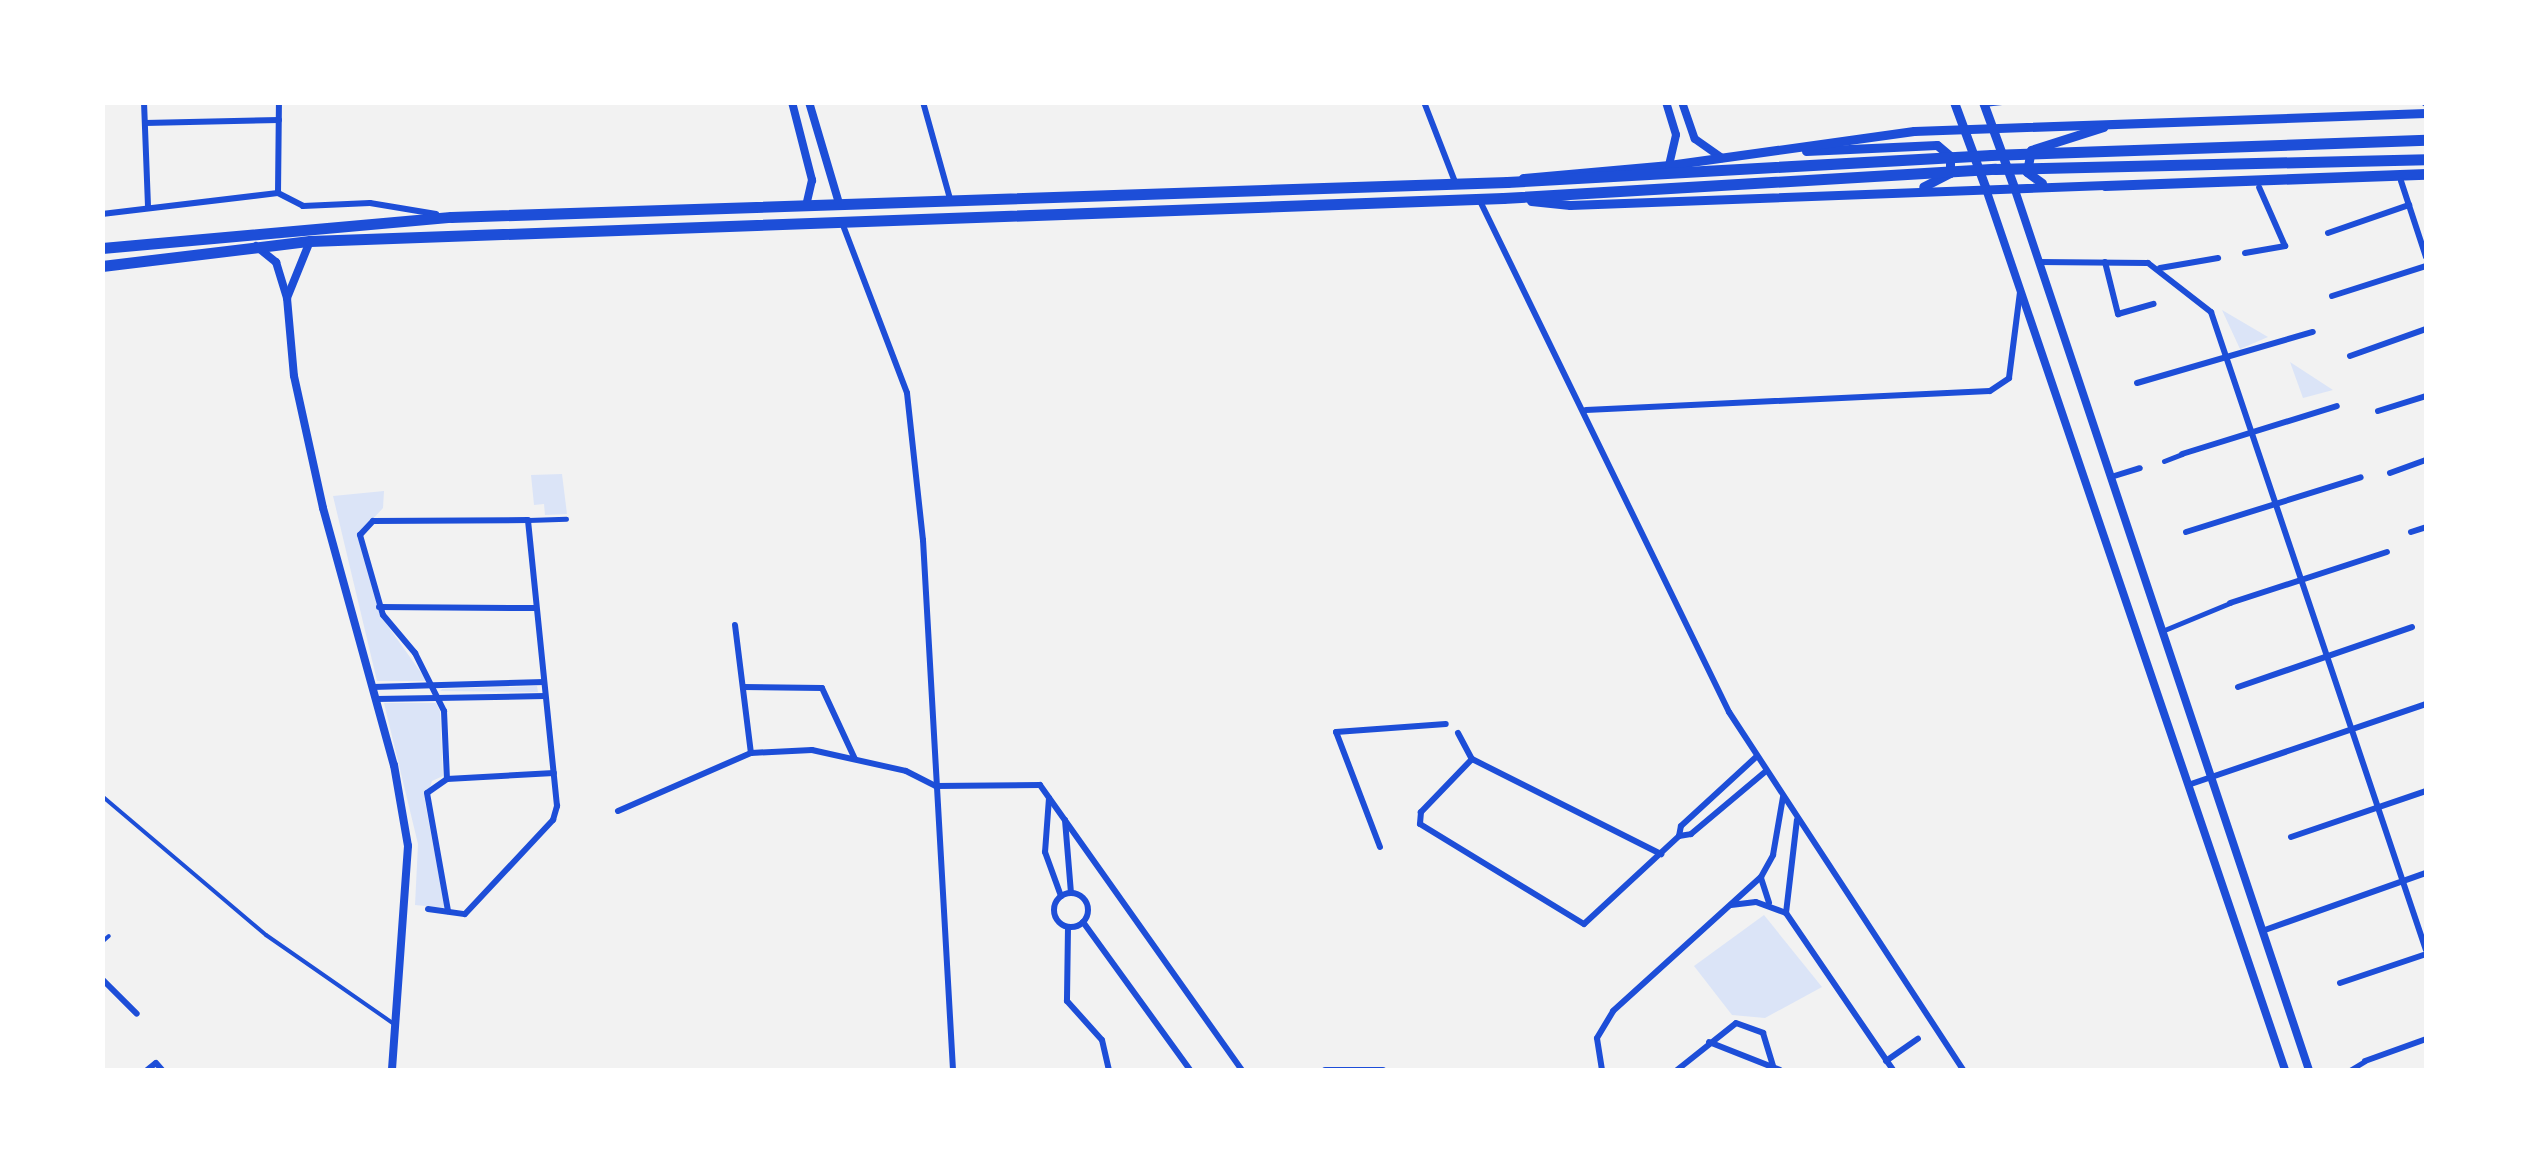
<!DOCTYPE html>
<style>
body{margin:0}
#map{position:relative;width:2529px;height:1173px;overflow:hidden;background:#f2f2f2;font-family:Jost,sans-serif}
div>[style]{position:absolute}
.green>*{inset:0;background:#dbe4f7}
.service>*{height:4px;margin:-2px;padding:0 2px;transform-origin:2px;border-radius:2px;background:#1d4ed8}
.pedestrian>*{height:5px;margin:-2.5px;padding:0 2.5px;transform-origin:2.5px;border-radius:2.5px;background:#1d4ed8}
.minor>*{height:6px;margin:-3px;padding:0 3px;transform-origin:3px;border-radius:3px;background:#1d4ed8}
.minor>.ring{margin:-3px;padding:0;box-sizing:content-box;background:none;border:6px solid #1d4ed8;border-radius:50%}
.tertiary>*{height:8px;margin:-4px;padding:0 4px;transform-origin:4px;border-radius:4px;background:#1d4ed8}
.secondary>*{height:9px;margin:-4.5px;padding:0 4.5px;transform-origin:4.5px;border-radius:4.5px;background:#1d4ed8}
.trunk>*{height:11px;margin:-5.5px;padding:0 5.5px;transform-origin:5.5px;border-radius:5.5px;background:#1d4ed8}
span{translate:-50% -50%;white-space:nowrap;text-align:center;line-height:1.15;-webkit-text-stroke:8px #fff;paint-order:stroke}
.frame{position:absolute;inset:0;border:105px solid #fff;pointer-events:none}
</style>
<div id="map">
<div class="green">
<div style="clip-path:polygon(2222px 310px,2268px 337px,2240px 349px)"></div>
<div style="clip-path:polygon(2290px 362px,2333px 390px,2303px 398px)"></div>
<div style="clip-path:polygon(562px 474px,567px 514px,545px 515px,544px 504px,534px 505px,531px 475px)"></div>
<div style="clip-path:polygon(384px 491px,383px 508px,358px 535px,380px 615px,427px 681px,377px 681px,333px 496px)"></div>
<div style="clip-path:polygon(537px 686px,538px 692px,440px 691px,442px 689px)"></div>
<div style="clip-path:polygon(384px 703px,436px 703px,440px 711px,443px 776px,432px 781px,425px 802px,445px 908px,415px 905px,418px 844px)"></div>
<div style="clip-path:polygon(1764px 915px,1822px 987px,1765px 1018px,1732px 1015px,1694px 966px)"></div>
</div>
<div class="service">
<div style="left:102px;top:796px;width:215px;rotate:40.3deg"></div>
<div style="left:266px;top:935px;width:156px;rotate:34.8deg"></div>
<div style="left:102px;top:942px;width:9px;rotate:-41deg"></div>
</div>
<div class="pedestrian">
<div style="left:2164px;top:461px;width:19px;rotate:-21deg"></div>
<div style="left:528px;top:520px;width:38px;rotate:-2deg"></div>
<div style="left:2162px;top:631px;width:74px;rotate:-22.4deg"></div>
<div style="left:2350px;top:1070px;width:17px;rotate:-31deg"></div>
</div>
<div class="minor">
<div style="left:144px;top:102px;width:106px;rotate:87.8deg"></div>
<div style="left:923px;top:102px;width:101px;rotate:74.4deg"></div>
<div style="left:1424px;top:102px;width:86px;rotate:68.8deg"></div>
<div style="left:2423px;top:102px;width:4px;rotate:34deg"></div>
<div style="left:1984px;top:104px;width:18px;rotate:-6deg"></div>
<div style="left:145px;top:123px;width:134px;rotate:-1.3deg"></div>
<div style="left:2401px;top:181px;width:80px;rotate:71.8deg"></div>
<div style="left:2105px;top:188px;width:321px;rotate:-2deg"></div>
<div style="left:278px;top:193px;width:28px;rotate:27deg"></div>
<div style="left:303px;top:206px;width:67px;rotate:-2.6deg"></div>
<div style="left:370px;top:203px;width:67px;rotate:9.5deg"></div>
<div style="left:278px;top:193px;width:91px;rotate:-89.4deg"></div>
<div style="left:1479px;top:199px;width:571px;rotate:64.02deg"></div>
<div style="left:1729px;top:712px;width:428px;rotate:56.8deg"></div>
<div style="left:102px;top:214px;width:177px;rotate:-6.8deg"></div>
<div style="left:841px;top:220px;width:185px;rotate:69.1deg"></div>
<div style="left:907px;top:393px;width:148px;rotate:83.8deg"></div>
<div style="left:923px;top:540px;width:531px;rotate:86.76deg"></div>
<div style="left:2328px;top:233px;width:86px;rotate:-19.1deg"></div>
<div style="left:2245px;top:253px;width:41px;rotate:-9.9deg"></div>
<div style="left:2285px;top:246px;width:64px;rotate:-113.8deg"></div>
<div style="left:2039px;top:262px;width:109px;rotate:0.5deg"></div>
<div style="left:2148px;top:263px;width:80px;rotate:37.9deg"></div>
<div style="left:2211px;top:312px;width:673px;rotate:71.38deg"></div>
<div style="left:2105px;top:262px;width:54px;rotate:76deg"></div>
<div style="left:2118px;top:314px;width:37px;rotate:-16deg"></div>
<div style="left:2160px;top:268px;width:59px;rotate:-9.8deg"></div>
<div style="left:2332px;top:296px;width:99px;rotate:-17.7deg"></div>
<div style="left:2350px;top:356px;width:81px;rotate:-19.6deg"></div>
<div style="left:2137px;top:383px;width:183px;rotate:-16.2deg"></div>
<div style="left:1586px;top:410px;width:404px;rotate:-2.7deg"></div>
<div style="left:1990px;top:391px;width:23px;rotate:-34deg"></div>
<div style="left:2009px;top:378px;width:87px;rotate:-82.7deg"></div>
<div style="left:2378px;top:411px;width:50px;rotate:-17.4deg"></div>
<div style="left:2182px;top:454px;width:162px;rotate:-17.2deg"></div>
<div style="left:2390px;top:473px;width:38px;rotate:-20deg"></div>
<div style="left:2111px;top:477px;width:30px;rotate:-17deg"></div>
<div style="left:2186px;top:532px;width:183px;rotate:-17.4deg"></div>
<div style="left:2411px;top:532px;width:16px;rotate:-18deg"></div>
<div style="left:2230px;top:603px;width:165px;rotate:-18deg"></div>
<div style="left:379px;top:607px;width:157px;rotate:0.4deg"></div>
<div style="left:735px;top:625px;width:129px;rotate:82.9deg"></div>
<div style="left:373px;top:687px;width:171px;rotate:-1.7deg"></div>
<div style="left:743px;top:687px;width:79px;rotate:0.7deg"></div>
<div style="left:822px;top:688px;width:78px;rotate:65.1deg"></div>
<div style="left:2238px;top:687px;width:184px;rotate:-19deg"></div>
<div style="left:376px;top:699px;width:169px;rotate:-1deg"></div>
<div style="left:1458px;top:733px;width:30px;rotate:62deg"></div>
<div style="left:1472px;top:759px;width:212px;rotate:26.7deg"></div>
<div style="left:1472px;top:759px;width:74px;rotate:133.9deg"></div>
<div style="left:1421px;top:812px;width:12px;rotate:95deg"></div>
<div style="left:1420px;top:824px;width:192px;rotate:31.4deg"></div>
<div style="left:1584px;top:924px;width:129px;rotate:-42.8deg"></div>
<div style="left:1679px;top:836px;width:12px;rotate:-9deg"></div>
<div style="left:1691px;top:834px;width:98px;rotate:-40deg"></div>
<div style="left:447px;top:779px;width:107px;rotate:-3.2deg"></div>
<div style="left:2188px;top:785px;width:251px;rotate:-18.8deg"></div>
<div style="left:1049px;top:798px;width:54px;rotate:94.2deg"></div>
<div style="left:1045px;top:852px;width:47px;rotate:70deg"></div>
<div style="left:618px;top:811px;width:145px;rotate:-23.6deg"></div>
<div style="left:751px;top:753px;width:61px;rotate:-2.8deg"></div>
<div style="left:812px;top:750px;width:96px;rotate:12.6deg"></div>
<div style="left:906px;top:771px;width:34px;rotate:27deg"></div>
<div style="left:936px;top:786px;width:104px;rotate:-0.6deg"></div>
<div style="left:1040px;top:785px;width:349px;rotate:54.7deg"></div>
<div style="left:1065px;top:820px;width:73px;rotate:85.3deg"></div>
<div style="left:1679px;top:836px;width:10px;rotate:-79deg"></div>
<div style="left:1681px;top:826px;width:103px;rotate:-42.6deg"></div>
<div style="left:2291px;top:837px;width:143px;rotate:-18.8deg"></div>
<div style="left:1380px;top:847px;width:123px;rotate:-110.9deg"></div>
<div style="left:1336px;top:732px;width:110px;rotate:-4.2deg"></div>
<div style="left:1761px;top:878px;width:26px;rotate:72deg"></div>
<div class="ring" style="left:1054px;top:893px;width:28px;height:28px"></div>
<div style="left:1731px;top:905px;width:25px;rotate:-7deg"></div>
<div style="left:1756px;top:902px;width:32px;rotate:20deg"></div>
<div style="left:1786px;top:913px;width:190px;rotate:55.7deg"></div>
<div style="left:428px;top:909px;width:37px;rotate:8deg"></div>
<div style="left:465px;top:914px;width:129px;rotate:-46.9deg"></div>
<div style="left:553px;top:820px;width:15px;rotate:-74deg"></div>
<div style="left:557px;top:806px;width:287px;rotate:-95.8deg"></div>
<div style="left:528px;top:520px;width:155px;rotate:179.6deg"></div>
<div style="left:373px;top:521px;width:19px;rotate:133deg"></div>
<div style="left:360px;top:535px;width:83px;rotate:74deg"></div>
<div style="left:383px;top:615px;width:50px;rotate:49.9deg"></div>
<div style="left:415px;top:653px;width:65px;rotate:63.4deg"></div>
<div style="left:444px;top:711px;width:68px;rotate:87.5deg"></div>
<div style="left:447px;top:779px;width:24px;rotate:145deg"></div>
<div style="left:427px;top:793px;width:120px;rotate:79.9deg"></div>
<div style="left:1786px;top:913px;width:94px;rotate:-83.3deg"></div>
<div style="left:1083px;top:922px;width:183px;rotate:54.1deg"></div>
<div style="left:1068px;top:927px;width:74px;rotate:90.8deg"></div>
<div style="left:1067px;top:1001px;width:52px;rotate:48.1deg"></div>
<div style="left:1102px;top:1040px;width:31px;rotate:77deg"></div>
<div style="left:2262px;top:931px;width:174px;rotate:-19.5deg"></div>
<div style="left:102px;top:979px;width:49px;rotate:45deg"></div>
<div style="left:2340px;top:983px;width:91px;rotate:-18.6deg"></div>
<div style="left:1709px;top:1042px;width:76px;rotate:21.5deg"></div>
<div style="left:1886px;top:1061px;width:39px;rotate:-35deg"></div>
<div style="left:2365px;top:1061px;width:65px;rotate:-19.8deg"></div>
<div style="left:147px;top:1070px;width:11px;rotate:-38deg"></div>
<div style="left:156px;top:1063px;width:9px;rotate:49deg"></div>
<div style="left:1325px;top:1070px;width:58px"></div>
<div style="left:1602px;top:1070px;width:32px;rotate:-99deg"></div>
<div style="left:1597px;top:1038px;width:31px;rotate:-59deg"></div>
<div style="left:1613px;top:1011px;width:200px;rotate:-42.2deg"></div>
<div style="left:1761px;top:877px;width:25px;rotate:-61deg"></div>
<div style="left:1773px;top:855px;width:59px;rotate:-80.2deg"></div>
<div style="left:1677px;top:1070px;width:75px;rotate:-38.5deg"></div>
<div style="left:1736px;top:1023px;width:29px;rotate:20deg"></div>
<div style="left:1763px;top:1033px;width:34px;rotate:73deg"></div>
</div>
<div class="tertiary">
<div style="left:792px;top:102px;width:81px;rotate:75.6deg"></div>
<div style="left:812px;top:180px;width:26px;rotate:103deg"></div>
<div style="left:809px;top:102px;width:105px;rotate:73.5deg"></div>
<div style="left:1666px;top:102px;width:34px;rotate:73deg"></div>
<div style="left:1676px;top:135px;width:31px;rotate:103deg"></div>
<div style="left:1682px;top:102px;width:39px;rotate:71deg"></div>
<div style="left:1695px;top:139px;width:33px;rotate:35deg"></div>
<div style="left:2014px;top:187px;width:931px;rotate:71.53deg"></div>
<div style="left:1986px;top:189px;width:930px;rotate:71.25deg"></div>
<div style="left:256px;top:246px;width:26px;rotate:39deg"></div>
<div style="left:276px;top:262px;width:38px;rotate:73deg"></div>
<div style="left:287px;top:298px;width:78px;rotate:84.9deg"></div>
<div style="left:294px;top:376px;width:135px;rotate:77.6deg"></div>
<div style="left:323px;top:508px;width:267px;rotate:74.6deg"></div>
<div style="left:394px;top:765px;width:82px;rotate:80.2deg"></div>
<div style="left:408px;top:846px;width:225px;rotate:94.1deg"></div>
<div style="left:287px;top:298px;width:61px;rotate:-68deg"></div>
</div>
<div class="secondary">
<div style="left:1954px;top:102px;width:93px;rotate:69.8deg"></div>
<div style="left:1983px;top:102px;width:90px;rotate:70deg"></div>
<div style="left:1806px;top:151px;width:131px;rotate:-2.6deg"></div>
<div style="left:1937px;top:145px;width:17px;rotate:40deg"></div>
<div style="left:1950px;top:156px;width:17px;rotate:90deg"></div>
<div style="left:1950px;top:173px;width:30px;rotate:153deg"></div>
<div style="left:1523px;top:178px;width:147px;rotate:-5.1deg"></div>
<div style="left:1669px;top:165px;width:247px;rotate:-7.9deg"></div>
<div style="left:1914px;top:131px;width:512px;rotate:-2.01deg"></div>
<div style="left:2042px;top:183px;width:19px;rotate:-144deg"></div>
<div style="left:2027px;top:172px;width:22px;rotate:-80deg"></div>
<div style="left:2031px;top:150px;width:76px;rotate:-17.7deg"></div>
<div style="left:1531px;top:201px;width:39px;rotate:6deg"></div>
<div style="left:1570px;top:205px;width:857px;rotate:-2.14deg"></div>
</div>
<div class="trunk">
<div style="left:102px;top:248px;width:350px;rotate:-5.1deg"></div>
<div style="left:451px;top:217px;width:1057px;rotate:-1.9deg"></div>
<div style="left:1507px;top:182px;width:485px;rotate:-3.2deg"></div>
<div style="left:1991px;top:155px;width:435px;rotate:-2deg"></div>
<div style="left:102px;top:266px;width:209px;rotate:-6.9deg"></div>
<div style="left:310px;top:241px;width:1194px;rotate:-2.06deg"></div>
<div style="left:1503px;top:198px;width:493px;rotate:-3.4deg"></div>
<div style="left:1995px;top:169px;width:431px;rotate:-1.3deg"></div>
</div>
<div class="frame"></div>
</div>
